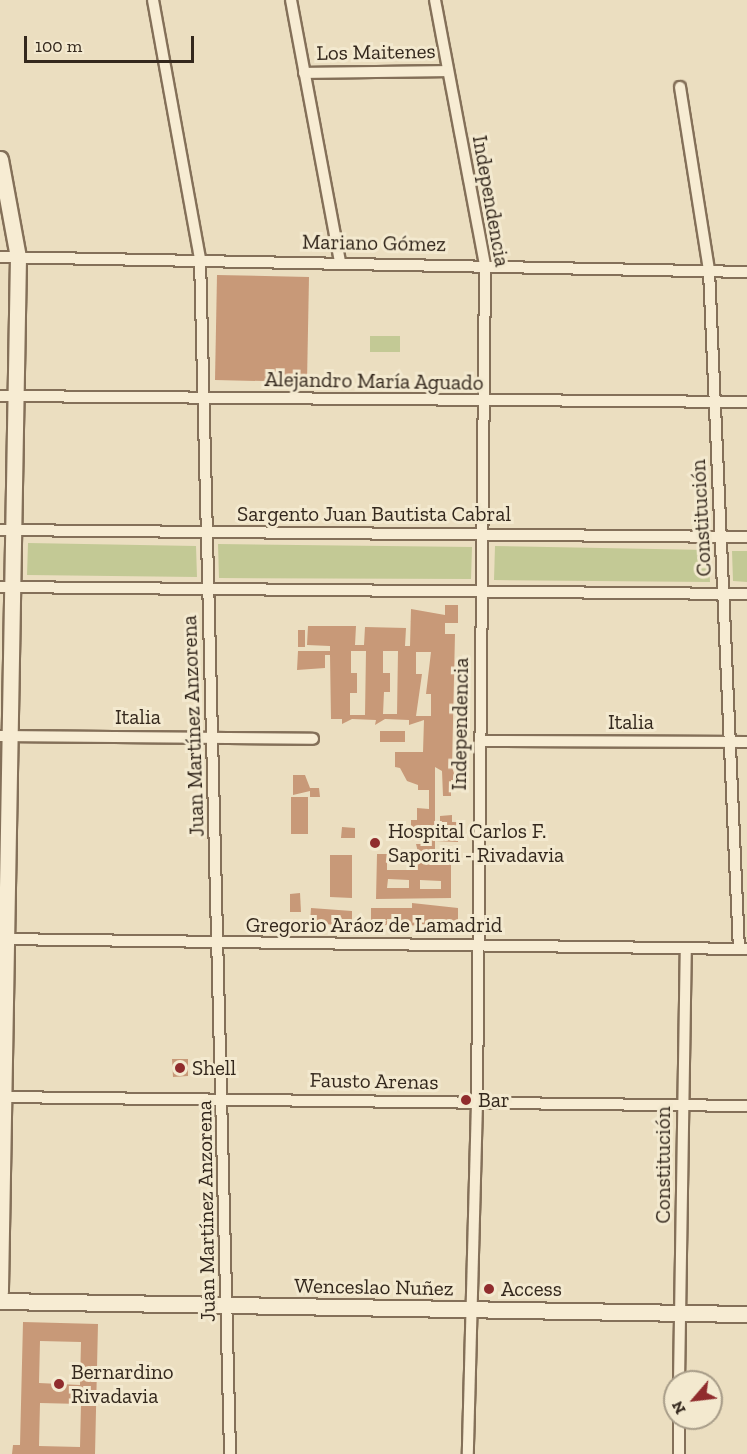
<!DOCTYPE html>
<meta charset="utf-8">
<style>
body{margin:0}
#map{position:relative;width:747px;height:1454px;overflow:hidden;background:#ebdec0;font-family:"Zilla Slab",serif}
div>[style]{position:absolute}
.green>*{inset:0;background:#c3c995}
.building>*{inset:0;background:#c89978}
.roads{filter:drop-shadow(2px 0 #847059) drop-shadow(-2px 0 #847059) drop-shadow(0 2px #847059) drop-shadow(0 -2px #847059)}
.street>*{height:10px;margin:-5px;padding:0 5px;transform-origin:5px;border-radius:5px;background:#f7ecd3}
.secondary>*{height:15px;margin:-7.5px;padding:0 7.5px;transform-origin:7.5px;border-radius:7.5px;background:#f7ecd3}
.dots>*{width:16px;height:16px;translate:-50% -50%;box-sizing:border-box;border:3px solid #f3e9cf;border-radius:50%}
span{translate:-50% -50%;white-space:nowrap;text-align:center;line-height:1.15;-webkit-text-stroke:6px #f3e9cf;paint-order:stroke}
.street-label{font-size:21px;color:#34281d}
.poi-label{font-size:21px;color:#34281d}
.left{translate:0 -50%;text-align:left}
.north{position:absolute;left:663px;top:1370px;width:60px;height:60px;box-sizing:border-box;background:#f3e9cf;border:2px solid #a79c88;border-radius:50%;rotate:242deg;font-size:16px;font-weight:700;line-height:24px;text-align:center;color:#34281d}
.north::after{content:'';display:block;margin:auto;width:21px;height:27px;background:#902c2d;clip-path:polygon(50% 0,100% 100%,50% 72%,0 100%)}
.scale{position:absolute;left:24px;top:36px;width:170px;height:27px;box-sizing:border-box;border:3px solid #34281d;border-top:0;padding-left:8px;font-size:18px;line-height:21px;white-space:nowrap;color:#34281d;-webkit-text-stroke:4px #f3e9cf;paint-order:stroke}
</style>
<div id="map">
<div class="green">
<div style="clip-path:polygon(370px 336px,400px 336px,400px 352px,370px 352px)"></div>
<div style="clip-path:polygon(28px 543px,196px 546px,197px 577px,27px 575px)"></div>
<div style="clip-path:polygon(218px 544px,472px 547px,471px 579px,219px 578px)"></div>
<div style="clip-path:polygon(495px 546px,708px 550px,710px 582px,494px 580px)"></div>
<div style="clip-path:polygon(732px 551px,747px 551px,747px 582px,733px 581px)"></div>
</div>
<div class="building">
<div style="clip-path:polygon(217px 275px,309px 277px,307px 382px,215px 380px)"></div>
<div style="clip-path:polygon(evenodd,445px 605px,458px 605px,458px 623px,445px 623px,445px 634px,455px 634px,452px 767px,456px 780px,451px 780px,451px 796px,443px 796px,442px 771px,435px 767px,435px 821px,440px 821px,440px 816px,452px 815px,452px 822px,458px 822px,458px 842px,435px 841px,435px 854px,451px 855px,451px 898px,376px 899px,377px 854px,387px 854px,387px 870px,410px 870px,419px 856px,416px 844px,428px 844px,417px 838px,411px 825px,411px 820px,417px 820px,417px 808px,429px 809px,429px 790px,418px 790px,418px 785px,407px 781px,400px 768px,395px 767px,395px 752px,423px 752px,424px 720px,409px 725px,409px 720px,385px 719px,375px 725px,376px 720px,352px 719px,342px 724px,342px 719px,331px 719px,330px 655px,325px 655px,325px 668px,297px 670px,298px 651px,330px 651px,330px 646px,307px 645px,308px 626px,356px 626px,355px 645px,364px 645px,365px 627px,406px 628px,405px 646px,410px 646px,411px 609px,445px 615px,445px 605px,351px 651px,366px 651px,365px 715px,350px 715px,350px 693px,357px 693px,357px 673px,351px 673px,351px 651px,445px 605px,383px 651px,398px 651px,397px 714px,383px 714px,384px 692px,390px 692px,390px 673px,383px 673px,383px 651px,445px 605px,416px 652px,431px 652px,426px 694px,431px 694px,431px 716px,416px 716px,422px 674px,416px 674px,416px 652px,445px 605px,388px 879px,409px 880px,409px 888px,387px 888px,388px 879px,445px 605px,420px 880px,441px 881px,441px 889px,420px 889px,420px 880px)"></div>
<div style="clip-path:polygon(298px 630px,305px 630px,305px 647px,298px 647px)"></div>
<div style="clip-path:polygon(380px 731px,405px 731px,405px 742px,380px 742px)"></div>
<div style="clip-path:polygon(293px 775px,305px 775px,310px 788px,319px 788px,320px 797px,310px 797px,310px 791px,293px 795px)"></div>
<div style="clip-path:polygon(291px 797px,308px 797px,308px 834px,291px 834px)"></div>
<div style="clip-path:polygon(342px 827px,355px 828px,355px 838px,341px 838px)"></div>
<div style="clip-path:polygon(330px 855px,352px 855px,352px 898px,330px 897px)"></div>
<div style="clip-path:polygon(300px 893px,301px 912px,290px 912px,290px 894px)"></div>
<div style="clip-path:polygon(412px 903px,458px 908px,458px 924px,395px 926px,395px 919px,387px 919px,387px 925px,371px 925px,371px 908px,412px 908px)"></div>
<div style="clip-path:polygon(311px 908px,352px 911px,352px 925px,310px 924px)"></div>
<div style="clip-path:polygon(172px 1059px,188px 1059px,188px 1076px,173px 1077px)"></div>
<div style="clip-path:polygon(evenodd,23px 1322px,98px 1324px,95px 1454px,12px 1454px,13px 1445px,20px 1445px,23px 1322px,40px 1341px,81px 1342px,80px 1385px,39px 1383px,40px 1341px,23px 1322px,40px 1403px,81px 1404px,80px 1447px,39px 1446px,40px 1403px)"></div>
</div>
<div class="roads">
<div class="street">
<div style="left:153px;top:0;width:263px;rotate:79.7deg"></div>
<div style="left:200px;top:259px;width:1195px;rotate:88.56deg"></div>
<div style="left:291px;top:0;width:267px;rotate:79.4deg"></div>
<div style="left:435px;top:0;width:270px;rotate:79.3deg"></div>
<div style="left:485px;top:265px;width:837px;rotate:90.55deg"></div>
<div style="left:477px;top:1102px;width:352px;rotate:91.5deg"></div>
<div style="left:304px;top:73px;width:144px;rotate:-0.8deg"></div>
<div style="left:680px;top:87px;width:186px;rotate:81deg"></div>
<div style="left:709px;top:271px;width:679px;rotate:87.47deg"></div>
<div style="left:0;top:257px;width:747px;rotate:1.15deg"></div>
<div style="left:0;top:396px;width:747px;rotate:0.46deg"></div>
<div style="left:0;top:530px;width:747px;rotate:0.54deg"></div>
<div style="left:0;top:587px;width:747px;rotate:0.54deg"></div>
<div style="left:0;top:736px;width:313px;rotate:0.5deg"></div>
<div style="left:480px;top:741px;width:267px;rotate:0.2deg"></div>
<div style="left:0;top:939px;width:747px;rotate:0.77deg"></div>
<div style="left:0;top:1097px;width:747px;rotate:0.69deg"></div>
<div style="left:679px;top:1382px;width:434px;rotate:-89.1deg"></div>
<div style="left:679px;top:1418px;width:36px;rotate:90deg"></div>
</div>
<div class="secondary">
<div style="left:0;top:159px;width:100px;rotate:79.6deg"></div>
<div style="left:18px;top:257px;width:1035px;rotate:91deg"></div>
<div style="left:0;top:1301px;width:747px;rotate:1deg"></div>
</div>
</div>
<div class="dots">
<div style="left:375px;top:843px;background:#902c2d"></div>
<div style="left:180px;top:1068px;background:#902c2d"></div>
<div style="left:466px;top:1100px;background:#902c2d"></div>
<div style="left:489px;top:1289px;background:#902c2d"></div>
<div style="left:59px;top:1384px;background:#902c2d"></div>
</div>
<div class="street-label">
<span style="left:376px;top:52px;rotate:-1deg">Los Maitenes</span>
<span style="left:491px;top:201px;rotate:80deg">Independencia</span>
<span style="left:374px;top:243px;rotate:1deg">Mariano Gómez</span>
<span style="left:374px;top:381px;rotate:1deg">Alejandro María Aguado</span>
<span style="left:374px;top:514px">Sargento Juan Bautista Cabral</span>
<span style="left:701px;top:518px;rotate:-93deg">Constitución</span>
<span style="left:138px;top:717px">Italia</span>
<span style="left:631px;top:722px">Italia</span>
<span style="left:460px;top:724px;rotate:-89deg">Independencia</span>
<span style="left:193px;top:726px;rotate:-92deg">Juan Martínez Anzorena</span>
<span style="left:374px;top:925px">Gregorio Aráoz de Lamadrid</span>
<span style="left:374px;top:1081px;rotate:1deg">Fausto Arenas</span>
<span style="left:663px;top:1165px;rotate:-90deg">Constitución</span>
<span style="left:206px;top:1211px;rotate:-91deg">Juan Martínez Anzorena</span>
<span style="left:374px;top:1287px;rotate:1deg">Wenceslao Nuñez</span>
</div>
<div class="poi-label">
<span class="left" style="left:388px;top:843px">Hospital Carlos F.<br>Saporiti - Rivadavia</span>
<span class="left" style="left:192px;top:1068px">Shell</span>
<span class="left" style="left:478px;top:1100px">Bar</span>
<span class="left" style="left:501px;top:1289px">Access</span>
<span class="left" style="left:71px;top:1384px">Bernardino<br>Rivadavia</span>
</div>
<div class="north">N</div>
<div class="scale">100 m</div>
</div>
